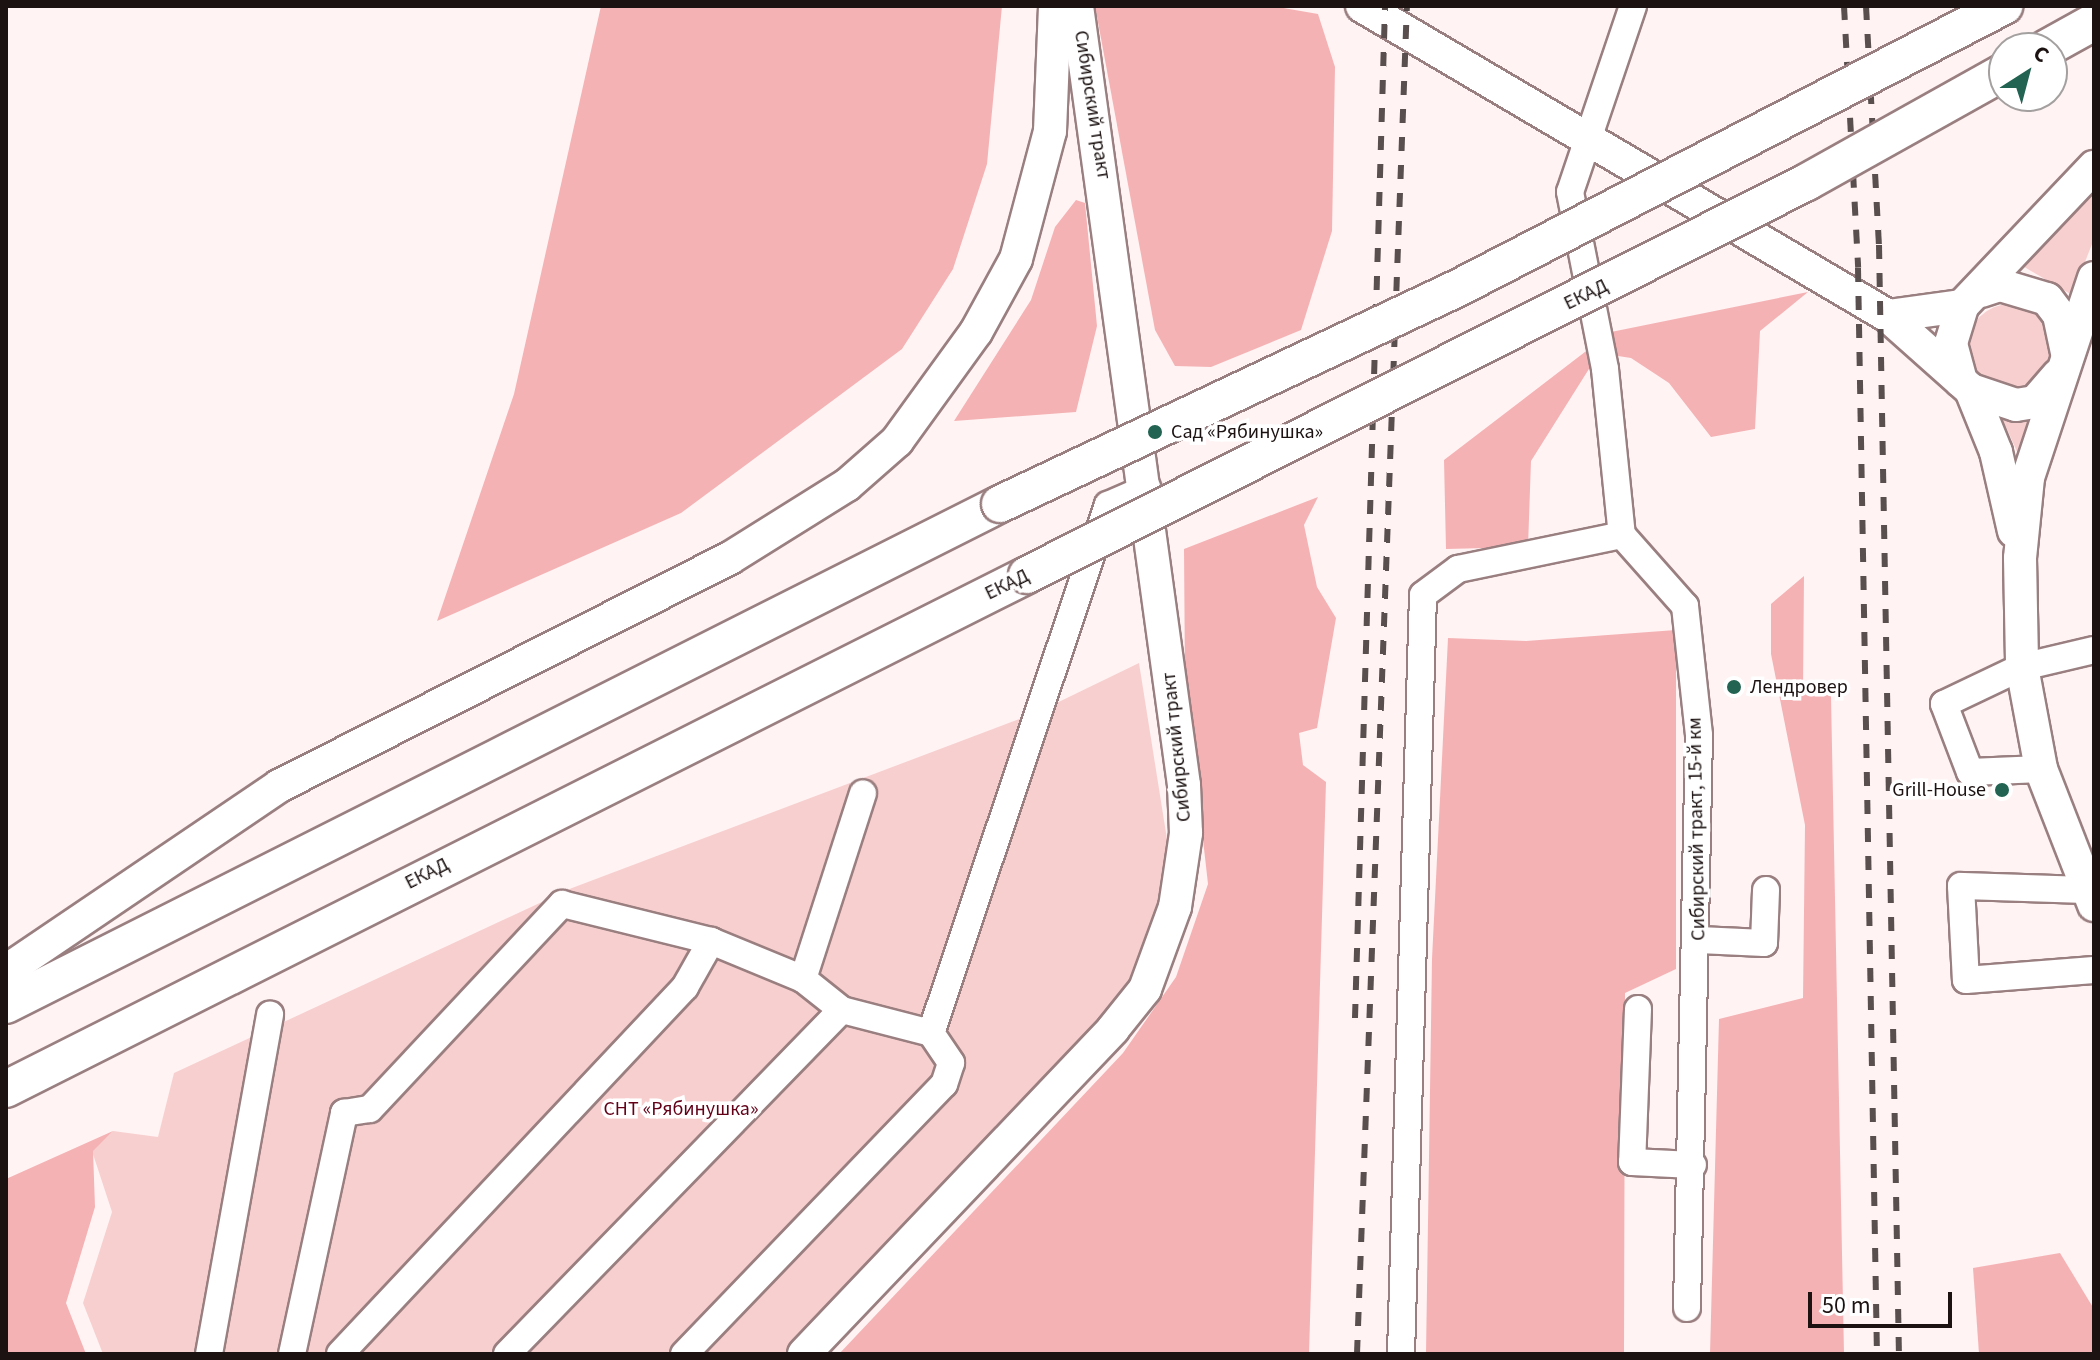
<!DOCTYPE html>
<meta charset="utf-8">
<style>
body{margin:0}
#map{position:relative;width:2100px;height:1360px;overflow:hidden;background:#fff3f3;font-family:"Source Sans 3",sans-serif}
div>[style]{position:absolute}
.green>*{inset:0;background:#f8cfcf}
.round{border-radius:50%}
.forest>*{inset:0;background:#f5b2b4}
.roads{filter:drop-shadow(2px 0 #9a7f80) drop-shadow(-2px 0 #9a7f80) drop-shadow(0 2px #9a7f80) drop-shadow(0 -2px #9a7f80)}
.minor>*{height:26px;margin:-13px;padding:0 13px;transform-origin:13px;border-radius:13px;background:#fff}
.major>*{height:32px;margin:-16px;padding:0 16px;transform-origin:16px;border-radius:16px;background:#fff}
.highway>*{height:36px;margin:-18px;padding:0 18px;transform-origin:18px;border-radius:18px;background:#fff}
.rail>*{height:6px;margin-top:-3px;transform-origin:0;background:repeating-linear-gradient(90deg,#5a4f4f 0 14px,transparent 0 28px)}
.bridges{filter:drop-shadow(2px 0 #9a7f80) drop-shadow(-2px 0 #9a7f80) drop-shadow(0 2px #9a7f80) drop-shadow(0 -2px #9a7f80)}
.highway-bridge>*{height:36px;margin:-18px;padding:0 18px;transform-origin:18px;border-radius:18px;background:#fff}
.dots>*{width:22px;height:22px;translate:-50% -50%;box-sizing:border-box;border:4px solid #fff;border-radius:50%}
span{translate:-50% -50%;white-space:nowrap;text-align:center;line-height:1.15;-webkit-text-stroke:7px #fff;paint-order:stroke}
.street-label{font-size:20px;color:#1c1212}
.poi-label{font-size:20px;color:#1c1212}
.left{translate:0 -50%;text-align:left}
.right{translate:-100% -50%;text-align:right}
.park-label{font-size:20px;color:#620018}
.frame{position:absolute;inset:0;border:8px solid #1c1212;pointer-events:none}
.north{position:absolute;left:1988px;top:32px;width:80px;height:80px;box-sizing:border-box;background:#fff;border:2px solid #a4a0a0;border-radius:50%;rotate:36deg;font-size:22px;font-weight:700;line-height:32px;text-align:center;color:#1c1212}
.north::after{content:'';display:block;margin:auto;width:28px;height:36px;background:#226352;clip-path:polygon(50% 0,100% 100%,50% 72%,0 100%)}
.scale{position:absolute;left:1808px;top:1292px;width:144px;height:36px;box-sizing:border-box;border:4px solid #1c1212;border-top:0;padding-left:10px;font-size:24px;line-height:28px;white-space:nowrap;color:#1c1212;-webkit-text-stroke:6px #fff;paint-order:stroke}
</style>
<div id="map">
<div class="green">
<div style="clip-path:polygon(2094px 184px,2094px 239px,2072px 295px,2021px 265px)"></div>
<div class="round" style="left:1968px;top:304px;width:84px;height:84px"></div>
<div style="clip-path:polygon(2003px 420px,2030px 420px,2018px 454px)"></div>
<div style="clip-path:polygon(1139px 663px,1173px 877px,1146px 955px,1115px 1012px,788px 1354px,103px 1354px,83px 1303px,112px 1212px,92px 1151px,113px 1131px,158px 1137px,174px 1073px,572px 888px,1038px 712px)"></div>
</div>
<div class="forest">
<div style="clip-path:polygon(601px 6px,1002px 6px,987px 164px,953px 269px,902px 349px,681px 513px,437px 621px,514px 394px)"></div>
<div style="clip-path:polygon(1095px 6px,1272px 6px,1318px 14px,1335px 67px,1332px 231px,1301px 330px,1211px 367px,1175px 366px,1155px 330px)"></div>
<div style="clip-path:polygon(1076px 200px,1085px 203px,1097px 326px,1076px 412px,954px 421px,1031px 300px,1055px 227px)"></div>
<div style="clip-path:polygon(1808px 292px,1760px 331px,1755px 429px,1711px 437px,1669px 383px,1631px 358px,1599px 353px,1531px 461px,1528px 547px,1446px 549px,1444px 460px,1611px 332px)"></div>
<div style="clip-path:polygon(1318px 497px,1304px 525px,1317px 587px,1336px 618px,1317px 728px,1299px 733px,1303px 765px,1326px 782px,1309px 1354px,839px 1354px,1123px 1053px,1176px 977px,1208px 884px,1185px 680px,1184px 549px)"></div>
<div style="clip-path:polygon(1804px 576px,1803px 689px,1831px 696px,1844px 1354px,1710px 1354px,1719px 1019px,1803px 998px,1805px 825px,1771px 654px,1771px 604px)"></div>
<div style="clip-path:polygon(1676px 630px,1676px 969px,1625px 993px,1624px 1354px,1426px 1354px,1432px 959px,1448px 638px,1526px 641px)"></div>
<div style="clip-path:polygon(113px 1131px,93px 1151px,95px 1207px,66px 1303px,86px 1354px,6px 1354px,6px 1179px)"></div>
<div style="clip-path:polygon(2060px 1253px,2094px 1309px,2094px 1354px,1979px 1354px,1973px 1268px)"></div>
</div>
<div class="roads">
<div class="minor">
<div style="left:1633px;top:6px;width:196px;rotate:108.7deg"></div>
<div style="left:1570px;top:192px;width:180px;rotate:78.8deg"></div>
<div style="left:1605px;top:369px;width:167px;rotate:84.2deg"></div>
<div style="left:1622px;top:535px;width:95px;rotate:48.4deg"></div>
<div style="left:1685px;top:606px;width:130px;rotate:83.8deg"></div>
<div style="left:1699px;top:735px;width:573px;rotate:91.2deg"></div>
<div style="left:2041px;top:769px;width:71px;rotate:177.6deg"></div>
<div style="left:1970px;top:772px;width:73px;rotate:-110.9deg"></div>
<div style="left:1944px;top:704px;width:86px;rotate:-25.4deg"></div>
<div style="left:2022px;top:667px;width:74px;rotate:-13.3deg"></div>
<div style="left:2088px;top:890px;width:127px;rotate:-178.2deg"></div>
<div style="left:1961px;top:886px;width:94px;rotate:87deg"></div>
<div style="left:1966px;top:980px;width:128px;rotate:-4.5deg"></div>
<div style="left:1699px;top:940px;width:65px;rotate:2.6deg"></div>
<div style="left:1764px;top:943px;width:53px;rotate:-87.8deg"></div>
<div style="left:803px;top:979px;width:195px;rotate:-72.1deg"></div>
<div style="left:1638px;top:1009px;width:153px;rotate:92.2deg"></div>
<div style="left:1632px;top:1162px;width:61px;rotate:2.8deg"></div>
<div style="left:931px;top:1033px;width:557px;rotate:-71.47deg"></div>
<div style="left:1108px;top:505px;width:43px;rotate:-23.6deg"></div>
<div style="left:209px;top:1354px;width:345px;rotate:-79.8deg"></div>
<div style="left:292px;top:1354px;width:247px;rotate:-77.8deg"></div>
<div style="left:344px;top:1113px;width:26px;rotate:-9deg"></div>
<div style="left:370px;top:1109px;width:281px;rotate:-46.9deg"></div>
<div style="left:562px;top:904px;width:154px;rotate:13.9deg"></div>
<div style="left:711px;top:941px;width:100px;rotate:22.4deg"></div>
<div style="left:803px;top:979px;width:50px;rotate:38.5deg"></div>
<div style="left:842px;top:1010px;width:92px;rotate:14.5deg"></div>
<div style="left:931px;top:1033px;width:36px;rotate:56deg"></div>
<div style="left:951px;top:1063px;width:22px;rotate:108deg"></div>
<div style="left:944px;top:1084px;width:375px;rotate:133.9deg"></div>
<div style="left:340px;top:1354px;width:504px;rotate:-46.77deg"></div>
<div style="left:685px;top:987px;width:53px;rotate:-60.5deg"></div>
<div style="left:507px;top:1354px;width:480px;rotate:-45.8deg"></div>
<div style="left:1401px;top:1354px;width:759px;rotate:-88.34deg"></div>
<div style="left:1423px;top:595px;width:44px;rotate:-36.6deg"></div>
<div style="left:1458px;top:569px;width:167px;rotate:-11.7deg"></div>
</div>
<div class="major">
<div style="left:1362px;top:6px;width:611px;rotate:30.51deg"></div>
<div style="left:1888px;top:316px;width:111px;rotate:41.7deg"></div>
<div style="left:1971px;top:390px;width:47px;rotate:18.4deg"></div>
<div style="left:2016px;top:405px;width:19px;rotate:-9deg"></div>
<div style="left:2035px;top:402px;width:35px;rotate:-49deg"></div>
<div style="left:2094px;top:278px;width:211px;rotate:108.3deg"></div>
<div style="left:2028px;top:478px;width:80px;rotate:95.7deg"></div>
<div style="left:2020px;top:558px;width:109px;rotate:88.9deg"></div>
<div style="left:2022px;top:667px;width:104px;rotate:79.4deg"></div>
<div style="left:2041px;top:769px;width:146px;rotate:68.7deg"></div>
<div style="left:1981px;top:291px;width:20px;rotate:-18deg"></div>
<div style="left:2000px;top:285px;width:49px;rotate:16.6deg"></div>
<div style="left:2047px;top:299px;width:20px;rotate:53deg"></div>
<div style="left:2059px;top:315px;width:38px;rotate:78deg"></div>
<div style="left:1888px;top:316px;width:75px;rotate:-7.7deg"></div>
<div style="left:1962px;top:306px;width:192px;rotate:-46.5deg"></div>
<div style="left:1961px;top:381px;width:39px;rotate:-105deg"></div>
<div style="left:1951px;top:343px;width:39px;rotate:-73deg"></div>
<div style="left:1971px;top:390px;width:67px;rotate:68deg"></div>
<div style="left:1996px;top:452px;width:81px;rotate:77.2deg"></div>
<div style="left:6px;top:971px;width:330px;rotate:-34.1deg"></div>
<div style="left:279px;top:786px;width:505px;rotate:-26.82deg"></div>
<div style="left:730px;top:558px;width:138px;rotate:-32deg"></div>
<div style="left:847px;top:485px;width:67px;rotate:-41.3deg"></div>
<div style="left:897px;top:441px;width:135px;rotate:-54.1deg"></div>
<div style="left:976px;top:332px;width:83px;rotate:-61.3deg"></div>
<div style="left:1016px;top:259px;width:132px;rotate:-75.1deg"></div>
<div style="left:1050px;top:131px;width:125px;rotate:-87.7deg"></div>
<div style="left:804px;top:1354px;width:448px;rotate:-46.4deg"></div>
<div style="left:1113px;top:1029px;width:51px;rotate:-51.3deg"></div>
<div style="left:1145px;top:989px;width:87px;rotate:-69.9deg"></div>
<div style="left:1175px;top:907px;width:75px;rotate:-81.5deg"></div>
<div style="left:1186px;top:833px;width:48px;rotate:-92.4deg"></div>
<div style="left:1184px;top:785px;width:786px;rotate:-97.82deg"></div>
</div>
<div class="highway">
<div style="left:2047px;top:48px;width:54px;rotate:-29deg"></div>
<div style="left:6px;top:1005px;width:1113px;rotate:-26.75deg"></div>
<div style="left:6px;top:1089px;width:1143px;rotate:-26.72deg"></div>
</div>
</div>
<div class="rail">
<div style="left:1844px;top:6px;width:262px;rotate:86.9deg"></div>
<div style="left:1858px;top:268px;width:1086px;rotate:89deg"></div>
<div style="left:1866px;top:6px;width:239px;rotate:86.9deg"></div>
<div style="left:1879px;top:245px;width:1109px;rotate:88.97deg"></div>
<div style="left:1355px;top:1018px;width:1012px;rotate:-88.3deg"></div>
<div style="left:1357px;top:1354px;width:1349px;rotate:-87.88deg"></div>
</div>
<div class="bridges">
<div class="highway-bridge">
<div style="left:1000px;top:504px;width:506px;rotate:-25.25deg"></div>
<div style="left:1458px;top:288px;width:615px;rotate:-27.32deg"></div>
<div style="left:1027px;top:575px;width:873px;rotate:-26.74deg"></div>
<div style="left:1807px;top:182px;width:226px;rotate:-29.2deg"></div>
</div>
</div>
<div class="dots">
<div style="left:1155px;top:432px;background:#226352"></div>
<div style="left:1734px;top:687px;background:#226352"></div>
<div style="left:2002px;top:790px;background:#226352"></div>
</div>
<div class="street-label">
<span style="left:1092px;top:105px;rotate:81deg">Сибирский тракт</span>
<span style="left:1586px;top:295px;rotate:-26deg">ЕКАД</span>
<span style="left:1007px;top:585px;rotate:-26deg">ЕКАД</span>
<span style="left:1177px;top:747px;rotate:-96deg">Сибирский тракт</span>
<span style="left:1697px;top:829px;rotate:-91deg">Сибирский тракт, 15-й км</span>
<span style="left:427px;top:874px;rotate:-27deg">ЕКАД</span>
</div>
<div class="poi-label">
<span class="left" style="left:1171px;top:432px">Сад «Рябинушка»</span>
<span class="left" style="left:1750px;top:687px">Лендровер</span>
<span class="right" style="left:1986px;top:790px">Grill-House</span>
</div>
<div class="park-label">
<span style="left:681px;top:1109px">СНТ «Рябинушка»</span>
</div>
<div class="frame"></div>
<div class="north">С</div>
<div class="scale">50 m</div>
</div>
